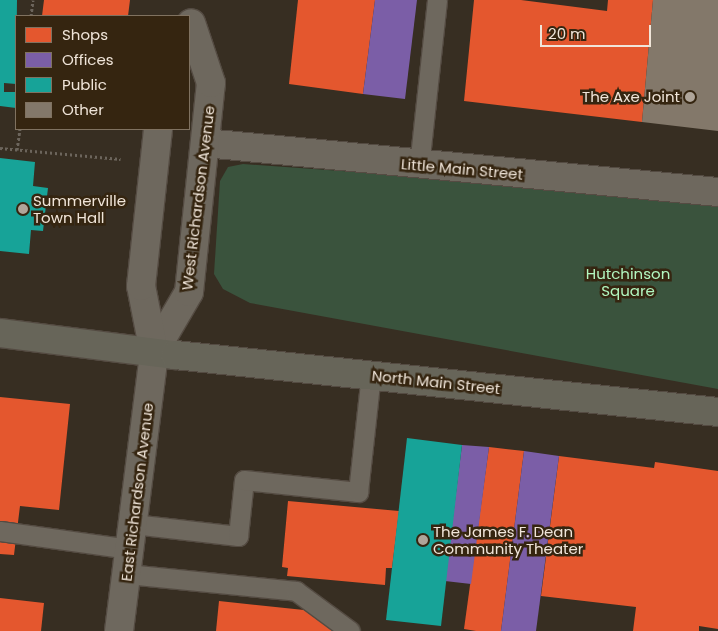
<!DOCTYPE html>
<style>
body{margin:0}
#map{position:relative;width:718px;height:631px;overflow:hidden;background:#372e22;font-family:Poppins,sans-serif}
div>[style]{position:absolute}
.green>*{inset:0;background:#3a533d}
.shops>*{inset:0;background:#e4572e}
.offices>*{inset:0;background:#7b5ea7}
.public>*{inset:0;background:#17a398}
.building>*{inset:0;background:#83786a}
.path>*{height:3px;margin-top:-1.5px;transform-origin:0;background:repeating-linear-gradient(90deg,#6c655c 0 2.5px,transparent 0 5px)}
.roads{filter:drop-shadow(1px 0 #544b42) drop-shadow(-1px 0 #544b42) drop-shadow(0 1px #544b42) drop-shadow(0 -1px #544b42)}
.service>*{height:19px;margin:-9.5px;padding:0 9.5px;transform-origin:9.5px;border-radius:9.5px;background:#6e685e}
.minor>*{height:28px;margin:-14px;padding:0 14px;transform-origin:14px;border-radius:14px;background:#6e685e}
.primary>*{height:28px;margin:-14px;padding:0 14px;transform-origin:14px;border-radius:14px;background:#676559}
.dots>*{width:14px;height:14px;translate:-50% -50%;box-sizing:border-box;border:2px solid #352510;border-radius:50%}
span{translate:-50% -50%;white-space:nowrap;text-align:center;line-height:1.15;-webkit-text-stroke:5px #352510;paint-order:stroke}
.poi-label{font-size:15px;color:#f0e5d9}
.right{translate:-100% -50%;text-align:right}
.left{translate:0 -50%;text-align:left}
.street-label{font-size:15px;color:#f0e5d9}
.park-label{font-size:15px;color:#b2f7c0}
.legend{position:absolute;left:15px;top:15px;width:175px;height:115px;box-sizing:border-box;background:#352510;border:1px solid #807260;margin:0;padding:6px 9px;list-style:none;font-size:15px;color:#f0e5d9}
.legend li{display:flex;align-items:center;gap:10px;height:25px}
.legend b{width:25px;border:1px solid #807260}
.scale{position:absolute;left:540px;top:25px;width:111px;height:22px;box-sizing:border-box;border:2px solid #f0e5d9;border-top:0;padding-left:6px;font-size:15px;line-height:18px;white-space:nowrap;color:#f0e5d9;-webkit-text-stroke:4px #352510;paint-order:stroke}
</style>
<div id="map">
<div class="green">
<div style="clip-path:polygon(243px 164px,718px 198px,718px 389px,250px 303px,223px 289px,214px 274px,220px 181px,228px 167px)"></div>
</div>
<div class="shops">
<div style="clip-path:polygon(44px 0,130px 0,128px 16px,42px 16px)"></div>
<div style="clip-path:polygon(298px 0,375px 0,363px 94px,289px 84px)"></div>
<div style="clip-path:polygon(474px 0,521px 0,607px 11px,608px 0,653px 0,642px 122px,464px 101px)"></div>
<div style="clip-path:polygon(0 397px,70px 404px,59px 510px,20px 506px,14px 555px,0 554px)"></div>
<div style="clip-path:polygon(489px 447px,524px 451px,501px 631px,476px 631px,464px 629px)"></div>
<div style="clip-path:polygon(559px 456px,654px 468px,655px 462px,718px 471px,718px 629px,699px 626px,699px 631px,633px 631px,636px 607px,541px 596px)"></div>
<div style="clip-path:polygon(288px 501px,399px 511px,392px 568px,386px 568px,385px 585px,287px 576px,288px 568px,282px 567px)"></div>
<div style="clip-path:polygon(0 598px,44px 603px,41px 631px,0 631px)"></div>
<div style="clip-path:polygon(219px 601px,304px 610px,343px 631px,216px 631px)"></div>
</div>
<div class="offices">
<div style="clip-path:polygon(375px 0,417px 0,405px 99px,363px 94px)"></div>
<div style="clip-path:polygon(462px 445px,489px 447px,471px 584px,445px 581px)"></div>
<div style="clip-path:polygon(524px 451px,559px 456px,536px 631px,501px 631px)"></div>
</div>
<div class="public">
<div style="clip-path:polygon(0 0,17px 0,16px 84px,4px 83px,4px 92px,16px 92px,16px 108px,0 106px)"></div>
<div style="clip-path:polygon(0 158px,35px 162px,33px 186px,48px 188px,43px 231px,31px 230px,29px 254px,0 251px)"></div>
<div style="clip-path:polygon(407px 438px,462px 445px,441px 626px,386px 620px)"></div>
</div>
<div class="building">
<div style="clip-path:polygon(653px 0,718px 0,718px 131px,642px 122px)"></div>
</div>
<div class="path">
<div style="left:31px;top:16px;width:16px;rotate:-83deg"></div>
<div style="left:0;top:148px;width:121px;rotate:5.2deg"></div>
<div style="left:17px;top:150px;width:21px;rotate:-82deg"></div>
</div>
<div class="roads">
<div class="service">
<div style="left:419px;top:166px;width:167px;rotate:-83.8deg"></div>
<div style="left:133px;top:524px;width:106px;rotate:6.5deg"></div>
<div style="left:238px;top:536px;width:56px;rotate:-83.9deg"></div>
<div style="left:244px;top:480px;width:115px;rotate:6deg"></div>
<div style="left:358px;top:492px;width:118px;rotate:-83.7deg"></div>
<div style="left:0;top:531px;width:131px;rotate:7.9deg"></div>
<div style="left:127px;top:574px;width:170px;rotate:5.7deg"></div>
<div style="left:296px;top:591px;width:67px;rotate:36.5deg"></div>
</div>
<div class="minor">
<div style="left:205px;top:143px;width:515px;rotate:5.46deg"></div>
<div style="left:154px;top:352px;width:69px;rotate:-59.7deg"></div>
<div style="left:189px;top:292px;width:210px;rotate:-84deg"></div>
<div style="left:211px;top:83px;width:63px;rotate:-108.4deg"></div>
<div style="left:119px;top:631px;width:281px;rotate:-82.8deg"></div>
<div style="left:154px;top:352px;width:67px;rotate:-101.1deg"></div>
<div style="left:141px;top:286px;width:158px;rotate:-83.8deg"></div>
</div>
<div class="primary">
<div style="left:0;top:333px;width:176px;rotate:7.2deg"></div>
<div style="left:175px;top:355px;width:546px;rotate:5.99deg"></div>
</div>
</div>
<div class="dots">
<div style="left:690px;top:97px;background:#afa599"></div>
<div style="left:23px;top:209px;background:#afa599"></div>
<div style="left:423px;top:540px;background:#afa599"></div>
</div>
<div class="poi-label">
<span class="right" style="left:680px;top:97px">The Axe Joint</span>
<span class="left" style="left:33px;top:209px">Summerville<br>Town Hall</span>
<span class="left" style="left:433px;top:540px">The James F. Dean<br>Community Theater</span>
</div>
<div class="street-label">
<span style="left:462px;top:169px;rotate:5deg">Little Main Street</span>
<span style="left:198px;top:198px;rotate:-83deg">West Richardson Avenue</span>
<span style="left:436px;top:382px;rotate:6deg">North Main Street</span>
<span style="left:137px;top:492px;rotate:-83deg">East Richardson Avenue</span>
</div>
<div class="park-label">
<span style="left:628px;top:282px">Hutchinson<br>Square</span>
</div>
<ul class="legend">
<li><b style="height:14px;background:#e4572e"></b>Shops</li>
<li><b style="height:14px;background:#7b5ea7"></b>Offices</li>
<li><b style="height:14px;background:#17a398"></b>Public</li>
<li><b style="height:14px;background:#83786a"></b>Other</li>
</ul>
<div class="scale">20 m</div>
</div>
